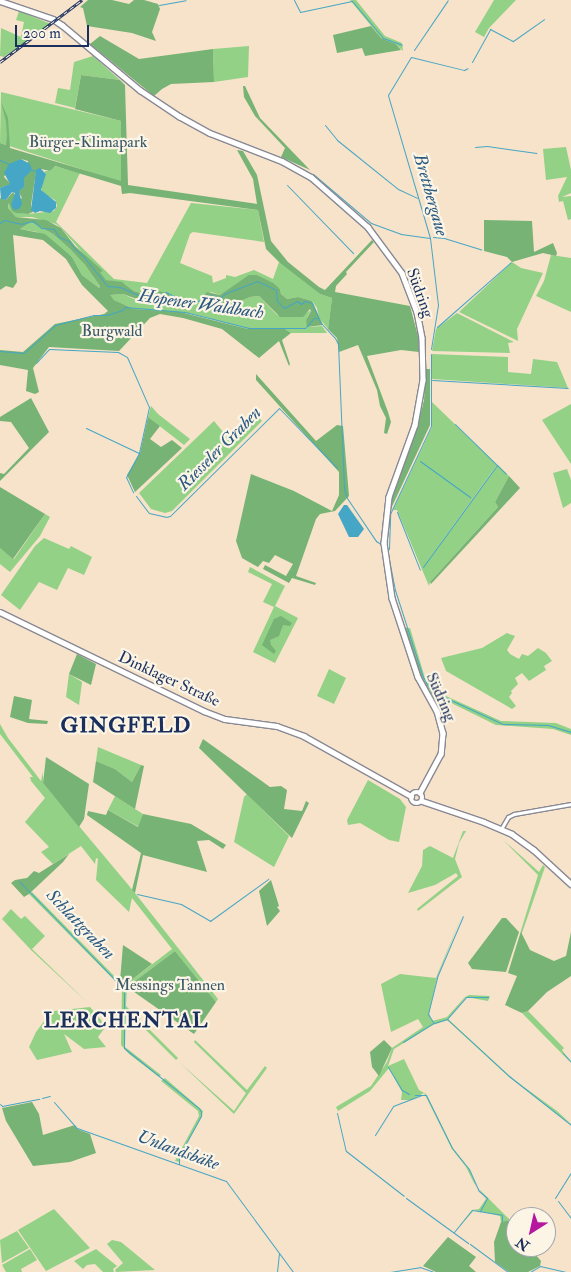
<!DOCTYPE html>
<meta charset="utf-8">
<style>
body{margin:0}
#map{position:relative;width:571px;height:1272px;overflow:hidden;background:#f6e3ca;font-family:"IM FELL Double Pica",serif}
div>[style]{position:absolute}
.green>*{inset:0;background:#93d187}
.forest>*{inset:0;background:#76b374}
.water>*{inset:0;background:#46a6c5}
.stream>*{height:1px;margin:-0.5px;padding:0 0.5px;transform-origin:0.5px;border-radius:0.5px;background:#46a6c5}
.roads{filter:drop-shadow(1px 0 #888994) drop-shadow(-1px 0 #888994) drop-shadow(0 1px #888994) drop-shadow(0 -1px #888994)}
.minor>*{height:3px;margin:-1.5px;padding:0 1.5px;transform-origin:1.5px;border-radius:1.5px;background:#fff}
.major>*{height:4.5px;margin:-2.25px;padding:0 2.25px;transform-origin:2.25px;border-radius:2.25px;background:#fff}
.major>.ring{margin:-2.25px;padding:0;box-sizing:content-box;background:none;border:4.5px solid #fff;border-radius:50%}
.rail>*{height:3px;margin-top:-1.5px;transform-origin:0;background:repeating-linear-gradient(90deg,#fcf5e5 0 4px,#1b2f5e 0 8px);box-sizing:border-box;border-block:1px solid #1b2f5e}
span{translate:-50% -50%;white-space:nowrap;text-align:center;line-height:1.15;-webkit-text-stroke:4.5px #fcf5e5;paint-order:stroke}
.park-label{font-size:16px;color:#395868}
.street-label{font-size:16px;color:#1b2f5e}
.water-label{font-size:18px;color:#2a5982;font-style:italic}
.district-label{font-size:21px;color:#1b2f5e;font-weight:700;letter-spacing:1px}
.north{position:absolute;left:506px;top:1207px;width:50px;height:50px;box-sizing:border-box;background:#fcf5e5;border:1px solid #a2a6af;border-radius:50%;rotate:215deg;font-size:14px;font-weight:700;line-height:20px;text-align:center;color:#1b2f5e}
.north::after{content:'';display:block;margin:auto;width:18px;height:22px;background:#b5179e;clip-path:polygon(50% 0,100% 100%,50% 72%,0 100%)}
.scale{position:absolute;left:15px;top:25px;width:74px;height:22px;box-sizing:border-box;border:2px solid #1b2f5e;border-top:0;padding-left:6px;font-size:15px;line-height:18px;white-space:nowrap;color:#1b2f5e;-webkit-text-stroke:4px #fcf5e5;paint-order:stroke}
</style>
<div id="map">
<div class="green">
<div style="clip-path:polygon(350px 0,356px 0,385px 36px,402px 43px,403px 51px,396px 44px,381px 38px)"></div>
<div style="clip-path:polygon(494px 0,516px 0,489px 28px,484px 37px,475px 32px)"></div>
<div style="clip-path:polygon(19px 11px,51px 24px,4px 57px,0 56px,1px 28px,21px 37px,24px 22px,16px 20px)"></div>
<div style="clip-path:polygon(249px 46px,248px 77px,214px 82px,213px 49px)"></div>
<div style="clip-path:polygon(93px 56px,120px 80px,81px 75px,75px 108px,55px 103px,58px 88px,70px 90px,74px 62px)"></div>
<div style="clip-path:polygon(1px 92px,121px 121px,121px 182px,0 143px)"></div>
<div style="clip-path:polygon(566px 147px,571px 170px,571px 193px,562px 197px,571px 196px,571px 219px,568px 220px,563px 201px,559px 202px,558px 196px,567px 177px,546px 180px,543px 149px)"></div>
<div style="clip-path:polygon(54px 166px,80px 173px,56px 222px,114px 279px,147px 283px,191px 203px,258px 210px,264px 242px,193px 232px,190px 234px,180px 263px,212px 276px,213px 283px,226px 278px,226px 275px,235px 277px,254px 270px,273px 279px,279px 262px,282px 263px,320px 294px,332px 298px,328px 329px,319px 318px,317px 308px,312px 301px,298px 297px,287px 299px,281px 294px,280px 289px,257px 275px,238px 283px,233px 288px,220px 295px,211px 292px,202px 296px,199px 302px,209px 301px,232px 305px,250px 297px,259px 296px,277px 315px,300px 317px,311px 310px,306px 320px,309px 327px,322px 326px,327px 333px,291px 333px,285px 329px,248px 329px,193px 314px,134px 309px,114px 300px,109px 295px,123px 294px,134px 299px,155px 301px,169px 296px,147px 295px,134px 291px,125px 284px,106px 280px,61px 228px,56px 224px,32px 217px,16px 217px,8px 208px,10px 203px,19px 213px,28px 214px,54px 211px,57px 206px,55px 200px,42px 193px,41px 186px,45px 171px,50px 171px)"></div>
<div style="clip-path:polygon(31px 222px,53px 234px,70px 249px,85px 265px,100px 286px,99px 288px,82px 275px,72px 257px,37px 232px,20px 229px)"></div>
<div style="clip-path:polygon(551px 255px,571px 258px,571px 312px,536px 296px,544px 281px)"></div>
<div style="clip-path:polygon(512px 262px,521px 268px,543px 273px,517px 329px,518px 341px,459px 312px)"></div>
<div style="clip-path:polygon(457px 313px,514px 342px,508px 343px,510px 353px,432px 351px,436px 329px)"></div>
<div style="clip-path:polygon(432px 354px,508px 357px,508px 372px,531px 374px,533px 359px,557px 362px,568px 388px,432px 379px)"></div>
<div style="clip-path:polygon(432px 402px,497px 465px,423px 567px,498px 465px,509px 476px,495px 502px,498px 507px,430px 582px,429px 586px,397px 510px,393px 510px,432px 427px)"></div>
<div style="clip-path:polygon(571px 404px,571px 464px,542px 420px)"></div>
<div style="clip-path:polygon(151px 406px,158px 414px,190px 439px,184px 445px,148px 417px)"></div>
<div style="clip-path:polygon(256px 414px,262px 421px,172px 511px,165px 513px,151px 509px,139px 493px,214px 421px,229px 439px)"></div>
<div style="clip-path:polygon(567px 469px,571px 480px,571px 503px,563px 508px,553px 473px)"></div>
<div style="clip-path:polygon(45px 514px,50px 517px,40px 536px,10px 572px,0 564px,0 548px,14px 559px)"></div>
<div style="clip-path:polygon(44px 538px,69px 549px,71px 546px,92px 557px,84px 575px,68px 568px,57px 590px,39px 582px,20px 610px,1px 595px,35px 546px)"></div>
<div style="clip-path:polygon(250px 567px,285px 586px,275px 606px,298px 618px,275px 663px,253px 652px,274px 607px,263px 602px,272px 584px,248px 572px)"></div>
<div style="clip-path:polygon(407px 628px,410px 628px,425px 678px,435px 691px,501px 721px,556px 723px,571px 729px,571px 735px,553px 729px,496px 725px,439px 697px,428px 687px,423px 678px)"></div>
<div style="clip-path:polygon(507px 633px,515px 636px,507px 650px,510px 654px,519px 659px,522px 654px,528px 656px,538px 648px,546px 653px,552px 661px,544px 666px,546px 670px,529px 681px,522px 673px,515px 678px,518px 684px,511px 691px,512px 693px,509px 697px,516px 706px,512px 709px,446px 671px,441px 658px,482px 648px)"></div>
<div style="clip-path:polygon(329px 669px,346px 678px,334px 704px,317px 696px)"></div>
<div style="clip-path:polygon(69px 674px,82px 682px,79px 705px,66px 697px)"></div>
<div style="clip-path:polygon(0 724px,8px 738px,41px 781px,43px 772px,43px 783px,135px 893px,218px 999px,216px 1002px,175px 951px,127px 987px,126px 1006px,178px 1058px,176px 1060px,126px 1010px,125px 1047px,161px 1075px,159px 1077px,129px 1054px,121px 1045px,122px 988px,29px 894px,32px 892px,124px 986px,172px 949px,132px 898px,129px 912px,96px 880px,98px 859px,96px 858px,95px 864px,81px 846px,53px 864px,41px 852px,49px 847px,25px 822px,45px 798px,31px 781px,30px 777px,33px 777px,0 734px)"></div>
<div style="clip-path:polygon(98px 747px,141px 765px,132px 782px,115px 769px,96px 761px)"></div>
<div style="clip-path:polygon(368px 780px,400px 799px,406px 807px,399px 842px,389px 840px,360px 823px,348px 825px,347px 820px)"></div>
<div style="clip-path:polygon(247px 794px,289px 836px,274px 867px,234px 842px,244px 797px)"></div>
<div style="clip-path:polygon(115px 796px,143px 814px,139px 827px,108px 810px)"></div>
<div style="clip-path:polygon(463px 831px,466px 831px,459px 843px,455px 859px,462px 877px,418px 911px,417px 909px,458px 876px,456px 873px,435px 885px,408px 893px,422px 866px,423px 850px,430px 846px,453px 858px)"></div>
<div style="clip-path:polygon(502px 839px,539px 872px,543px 865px,545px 867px,508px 973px,538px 875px)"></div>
<div style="clip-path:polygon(11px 909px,21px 919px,25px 916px,45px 936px,32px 949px,89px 1004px,31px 950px,2px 919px)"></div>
<div style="clip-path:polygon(462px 915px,437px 978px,429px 1014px,432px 1021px,440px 1019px,447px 1017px,465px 997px,469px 995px,490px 996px,488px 1001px,466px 997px,448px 1019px,513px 1079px,557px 1111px,571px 1124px,571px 1125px,509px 1077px,447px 1020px,433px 1025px,394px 1049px,388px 1066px,404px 1059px,419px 1090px,426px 1094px,453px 1148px,469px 1169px,477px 1187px,510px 1220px,501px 1222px,500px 1216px,474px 1210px,455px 1232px,472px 1210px,479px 1209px,486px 1199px,474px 1183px,466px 1167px,452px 1149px,424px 1093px,412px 1100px,401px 1100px,402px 1092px,389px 1068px,370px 1091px,338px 1111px,336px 1107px,371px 1086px,387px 1062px,392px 1048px,423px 1027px,418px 1019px,391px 1032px,381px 984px,400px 974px,436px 978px)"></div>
<div style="clip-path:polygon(90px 1007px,106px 1026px,98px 1037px,106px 1047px,84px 1049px,64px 1034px,72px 1052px,37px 1060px,29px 1047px,36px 1032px,48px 1016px,45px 1012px)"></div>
<div style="clip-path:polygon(528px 1011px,564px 1048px,562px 1050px,571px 1063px,522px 1013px)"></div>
<div style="clip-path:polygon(195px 1040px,247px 1090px,265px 1066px,267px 1068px,234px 1114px,179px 1062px,234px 1111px,246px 1093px,194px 1042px)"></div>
<div style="clip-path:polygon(165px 1078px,203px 1111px,202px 1116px,181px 1153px,180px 1162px,175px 1161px,199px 1116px,198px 1111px,161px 1081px)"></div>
<div style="clip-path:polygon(54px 1209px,90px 1248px,46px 1271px,18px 1230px)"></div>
<div style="clip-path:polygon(17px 1231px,29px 1248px,2px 1263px,0 1240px)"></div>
<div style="clip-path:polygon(112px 1240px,121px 1242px,155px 1270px,116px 1272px,115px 1270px,123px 1263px,107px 1244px)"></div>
<div style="clip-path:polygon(30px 1249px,37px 1260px,21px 1269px,22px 1272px,6px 1272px,2px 1265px)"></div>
<div style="clip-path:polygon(96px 1249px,117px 1266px,113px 1269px,114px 1272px,103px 1272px,95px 1264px,87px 1265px,83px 1269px,74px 1261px)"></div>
</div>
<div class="forest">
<div style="clip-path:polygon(88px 0,112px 0,129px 4px,134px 0,144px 0,158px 4px,160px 9px,152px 32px,156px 41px,132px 33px,87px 26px,83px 8px,80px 7px)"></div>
<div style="clip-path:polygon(371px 26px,381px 38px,396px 44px,401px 50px,365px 56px,362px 48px,337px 53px,333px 35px)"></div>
<div style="clip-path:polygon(100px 36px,139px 59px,213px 49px,214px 82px,171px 84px,162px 89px,154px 96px,90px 44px)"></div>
<div style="clip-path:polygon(evenodd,81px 75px,120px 80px,125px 85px,128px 185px,257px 204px,253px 179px,237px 150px,243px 151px,257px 175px,271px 241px,288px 262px,319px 287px,325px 290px,372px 240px,374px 242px,346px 272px,347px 274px,336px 286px,335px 292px,410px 306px,418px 336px,419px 352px,401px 350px,367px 356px,388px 412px,391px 422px,387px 434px,384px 433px,386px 418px,380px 406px,377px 390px,358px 345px,339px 352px,337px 338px,328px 329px,332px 298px,320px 294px,279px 262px,266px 249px,258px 210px,130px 193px,122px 194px,121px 186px,55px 166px,50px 171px,41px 169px,36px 172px,31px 205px,33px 212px,28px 214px,16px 213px,12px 211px,9px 203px,8px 208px,16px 217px,46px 220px,61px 228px,75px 246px,103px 271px,100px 272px,106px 280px,122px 282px,134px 291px,147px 295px,151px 296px,157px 291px,169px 293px,169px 296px,165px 298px,159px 298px,148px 303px,123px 294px,110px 295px,114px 300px,134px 309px,180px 312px,248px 329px,285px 329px,291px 333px,282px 340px,290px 364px,289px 366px,279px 341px,259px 358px,222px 329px,183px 318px,160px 314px,150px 318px,119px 351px,49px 347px,33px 368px,39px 392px,35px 394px,26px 391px,28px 370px,0 365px,0 350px,23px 352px,55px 324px,104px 314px,108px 311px,82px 285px,66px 259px,43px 240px,13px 235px,17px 282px,13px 288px,6px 286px,0 290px,0 198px,6px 200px,13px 192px,15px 195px,12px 203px,22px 198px,18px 191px,24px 187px,23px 180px,28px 161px,21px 159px,9px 167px,4px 177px,11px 184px,0 188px,0 143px,6px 145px,7px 136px,6px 121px,1px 102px,8px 118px,10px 148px,121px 181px,121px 121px,75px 109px,81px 75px,31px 222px,53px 234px,70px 249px,85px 265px,100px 286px,99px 288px,82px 275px,72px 257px,51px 239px,45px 234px,20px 229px,31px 222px)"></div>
<div style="clip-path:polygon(243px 86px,245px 86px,260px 118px,310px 170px,281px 157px,285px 148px,255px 116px,244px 97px)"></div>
<div style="clip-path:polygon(484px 220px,532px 221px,534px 252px,553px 243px,557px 253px,556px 256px,543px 253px,512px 262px,507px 257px,484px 251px)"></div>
<div style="clip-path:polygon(249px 275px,257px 275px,273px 283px,280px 289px,281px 294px,287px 299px,298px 297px,312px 301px,323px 325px,307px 327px,306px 320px,311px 311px,310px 309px,303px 317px,280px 317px,259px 296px,250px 297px,232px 305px,209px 301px,199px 302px,207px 292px,220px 295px)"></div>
<div style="clip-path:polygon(426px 369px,430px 369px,430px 425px,389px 513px,394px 489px,417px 429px,424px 400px)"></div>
<div style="clip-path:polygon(256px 374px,316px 441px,337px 425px,343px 426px,349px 496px,335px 511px,320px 514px,316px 519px,296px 576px,316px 583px,315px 585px,292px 578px,289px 583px,263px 569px,265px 565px,286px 576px,293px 564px,275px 555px,269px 563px,263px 561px,258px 567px,242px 558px,236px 541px,251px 474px,294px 491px,332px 511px,339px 495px,339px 472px,256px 380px)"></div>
<div style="clip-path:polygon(31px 398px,49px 432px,0 481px,0 473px,4px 474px,29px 448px,11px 422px,0 421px,0 417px)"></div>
<div style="clip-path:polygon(148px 417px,160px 426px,150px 439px,161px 447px,172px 440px,182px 448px,135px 492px,127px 475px,140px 453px)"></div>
<div style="clip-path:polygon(509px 476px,520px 488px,431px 584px,430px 582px,498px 507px,495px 502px)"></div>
<div style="clip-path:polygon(0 487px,45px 514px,13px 559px,0 548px)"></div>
<div style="clip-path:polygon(281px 616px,292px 623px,290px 626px,283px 625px,279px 636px,270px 640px,271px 645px,276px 651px,274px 654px,262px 645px,274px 619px)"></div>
<div style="clip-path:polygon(404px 628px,407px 628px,423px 678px,428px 687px,451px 703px,440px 711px,420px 678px)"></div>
<div style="clip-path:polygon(77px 654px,96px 664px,91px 685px,69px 674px)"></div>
<div style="clip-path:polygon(14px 696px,32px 700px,29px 719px,48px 721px,47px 724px,28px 723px,10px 717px)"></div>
<div style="clip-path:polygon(203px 739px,270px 787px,281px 786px,287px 790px,284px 809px,302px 811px,306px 801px,309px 803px,292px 838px,199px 748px)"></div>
<div style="clip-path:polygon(46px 757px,89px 784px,84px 819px,79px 827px,43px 783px)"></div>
<div style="clip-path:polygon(96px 761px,115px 769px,132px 782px,141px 765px,144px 766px,135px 809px,93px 782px)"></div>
<div style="clip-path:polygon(108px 810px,138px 827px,143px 814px,191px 824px,226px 845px,223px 849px,209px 840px,197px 841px,207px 872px,143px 855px,135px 893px,132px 890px,141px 853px,87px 815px,88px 811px,106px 815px)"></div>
<div style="clip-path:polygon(69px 854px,63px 862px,29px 894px,24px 897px,11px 883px,15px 880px,27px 878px,34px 871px,39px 873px)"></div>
<div style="clip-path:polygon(271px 880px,279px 906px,277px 907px,280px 911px,267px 926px,259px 891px)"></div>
<div style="clip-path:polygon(502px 918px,506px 918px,519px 932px,506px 972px,472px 969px,468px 963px)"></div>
<div style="clip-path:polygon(521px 932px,530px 950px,554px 961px,566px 956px,571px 932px,571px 976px,547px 992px,528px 1011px,522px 1013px,505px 1005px,517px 976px,508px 973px)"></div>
<div style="clip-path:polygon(123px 945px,152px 964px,124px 986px,120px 981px)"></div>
<div style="clip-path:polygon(175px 951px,216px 1002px,194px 1034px,127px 987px)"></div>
<div style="clip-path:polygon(384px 1040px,392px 1048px,379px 1076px,372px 1067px,370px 1052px)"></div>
<div style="clip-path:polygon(32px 1102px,39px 1114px,43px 1135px,75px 1125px,77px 1129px,90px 1134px,96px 1153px,70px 1162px,33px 1166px,6px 1121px,2px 1108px)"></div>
<div style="clip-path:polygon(510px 1220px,511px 1234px,516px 1238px,516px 1247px,529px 1247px,541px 1261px,540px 1266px,528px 1272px,509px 1272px,495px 1262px,494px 1242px,501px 1222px)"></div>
<div style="clip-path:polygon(448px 1237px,476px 1257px,469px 1266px,476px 1272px,436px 1272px,423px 1266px)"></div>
</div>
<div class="water">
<div style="clip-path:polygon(21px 159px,30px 164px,32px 170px,24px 178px,24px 187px,19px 191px,22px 204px,19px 209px,14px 210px,11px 205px,15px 193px,12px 192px,6px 200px,1px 199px,0 188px,10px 184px,4px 173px,9px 164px)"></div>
<div style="clip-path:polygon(40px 168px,46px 174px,41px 190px,56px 202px,56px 208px,50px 213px,40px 211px,35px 213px,31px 210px,36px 170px)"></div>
<div style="clip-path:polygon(344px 505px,347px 505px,364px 529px,358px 537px,349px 537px,338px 514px)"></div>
</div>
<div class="stream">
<div style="left:294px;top:0;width:13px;rotate:63deg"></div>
<div style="left:300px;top:12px;width:53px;rotate:-11.9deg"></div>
<div style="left:352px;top:1px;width:48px;rotate:50deg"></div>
<div style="left:383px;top:38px;width:20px;rotate:20deg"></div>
<div style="left:159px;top:5px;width:27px;rotate:-10deg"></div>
<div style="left:414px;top:50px;width:60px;rotate:-55.8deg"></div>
<div style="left:472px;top:62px;width:38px;rotate:-61deg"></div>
<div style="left:490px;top:29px;width:26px;rotate:28deg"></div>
<div style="left:513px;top:41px;width:38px;rotate:-35deg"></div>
<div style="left:325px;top:125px;width:19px;rotate:51deg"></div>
<div style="left:337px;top:140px;width:78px;rotate:38.8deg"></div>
<div style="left:398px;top:189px;width:21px;rotate:25deg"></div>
<div style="left:475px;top:147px;width:12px;rotate:-5deg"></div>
<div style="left:487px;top:146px;width:50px;rotate:8deg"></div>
<div style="left:0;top:160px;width:10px;rotate:24deg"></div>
<div style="left:32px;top:170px;width:4px;rotate:14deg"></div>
<div style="left:313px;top:174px;width:76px;rotate:40.2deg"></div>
<div style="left:371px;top:223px;width:32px;rotate:20deg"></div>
<div style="left:401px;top:234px;width:29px;rotate:8deg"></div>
<div style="left:287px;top:185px;width:95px;rotate:45.9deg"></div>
<div style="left:0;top:223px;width:5px;rotate:-37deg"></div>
<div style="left:4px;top:220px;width:17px;rotate:13deg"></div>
<div style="left:21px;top:224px;width:12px;rotate:-14deg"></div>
<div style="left:33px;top:221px;width:11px;rotate:41deg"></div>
<div style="left:41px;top:228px;width:13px;rotate:4deg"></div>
<div style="left:54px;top:229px;width:9px;rotate:58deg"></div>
<div style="left:59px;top:237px;width:11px;rotate:22deg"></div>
<div style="left:69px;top:241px;width:9px;rotate:54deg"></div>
<div style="left:74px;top:248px;width:12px;rotate:42deg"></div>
<div style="left:83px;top:256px;width:38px;rotate:51deg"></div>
<div style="left:107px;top:286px;width:13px;rotate:4deg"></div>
<div style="left:120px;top:287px;width:27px;rotate:24deg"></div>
<div style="left:145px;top:298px;width:4px"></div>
<div style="left:149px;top:298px;width:18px;rotate:-19deg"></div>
<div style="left:166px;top:292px;width:15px;rotate:28deg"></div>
<div style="left:179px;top:299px;width:19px;rotate:6deg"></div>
<div style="left:198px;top:301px;width:14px;rotate:-25deg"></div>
<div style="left:211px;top:295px;width:8px;rotate:30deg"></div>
<div style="left:218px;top:299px;width:10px;rotate:-37deg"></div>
<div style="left:226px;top:293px;width:33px;rotate:-21deg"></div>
<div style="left:257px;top:281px;width:21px;rotate:25deg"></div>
<div style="left:276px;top:290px;width:11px;rotate:85deg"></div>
<div style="left:277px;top:301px;width:10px;rotate:45deg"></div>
<div style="left:284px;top:308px;width:15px;rotate:-28deg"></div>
<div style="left:297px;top:301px;width:5px;rotate:37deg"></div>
<div style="left:301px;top:304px;width:5px;rotate:-37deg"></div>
<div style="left:305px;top:301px;width:7px;rotate:16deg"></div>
<div style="left:312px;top:303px;width:21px;rotate:67deg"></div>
<div style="left:320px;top:322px;width:22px;rotate:47deg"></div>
<div style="left:335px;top:338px;width:7px;rotate:63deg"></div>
<div style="left:338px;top:344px;width:145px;rotate:87.6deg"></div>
<div style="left:344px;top:489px;width:9px;rotate:72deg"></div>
<div style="left:347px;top:498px;width:52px;rotate:56deg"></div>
<div style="left:376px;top:541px;width:7px;rotate:34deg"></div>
<div style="left:433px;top:237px;width:11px;rotate:5deg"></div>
<div style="left:444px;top:238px;width:39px;rotate:17deg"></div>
<div style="left:437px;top:327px;width:98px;rotate:-41.3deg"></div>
<div style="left:431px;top:349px;width:45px;rotate:-81deg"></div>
<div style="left:438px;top:305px;width:67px;rotate:-96.8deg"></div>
<div style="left:430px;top:238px;width:149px;rotate:-106.4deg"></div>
<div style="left:388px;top:95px;width:44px;rotate:-58.8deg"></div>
<div style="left:411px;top:57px;width:55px;rotate:13.8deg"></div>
<div style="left:464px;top:70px;width:4px;rotate:-27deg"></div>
<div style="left:0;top:351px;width:24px;rotate:5deg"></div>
<div style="left:24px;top:353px;width:42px;rotate:-42.1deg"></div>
<div style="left:55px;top:325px;width:40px;rotate:-14.4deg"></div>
<div style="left:94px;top:315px;width:13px"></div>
<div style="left:107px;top:315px;width:16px;rotate:-18deg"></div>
<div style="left:122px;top:310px;width:4px;rotate:-45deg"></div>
<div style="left:125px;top:307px;width:60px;rotate:4.8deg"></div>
<div style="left:185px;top:312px;width:66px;rotate:14deg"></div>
<div style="left:249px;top:328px;width:56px"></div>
<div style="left:305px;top:328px;width:13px;rotate:-48deg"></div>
<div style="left:314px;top:318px;width:3px"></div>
<div style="left:36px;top:363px;width:19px;rotate:-47deg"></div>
<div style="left:49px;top:349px;width:69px;rotate:2.5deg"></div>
<div style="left:118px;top:352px;width:10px;rotate:29deg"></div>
<div style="left:127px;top:357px;width:55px;rotate:66.3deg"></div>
<div style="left:149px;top:407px;width:47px;rotate:102.3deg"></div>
<div style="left:139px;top:453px;width:27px;rotate:118deg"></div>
<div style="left:126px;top:477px;width:17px;rotate:65deg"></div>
<div style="left:432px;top:380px;width:136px;rotate:3.4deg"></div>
<div style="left:455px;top:424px;width:71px;rotate:44.4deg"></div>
<div style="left:86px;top:428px;width:59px;rotate:25.3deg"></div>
<div style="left:420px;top:461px;width:62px;rotate:35.8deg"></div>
<div style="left:136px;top:496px;width:21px;rotate:53deg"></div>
<div style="left:149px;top:513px;width:17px;rotate:13deg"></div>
<div style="left:166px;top:517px;width:4px;rotate:-14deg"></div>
<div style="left:170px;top:516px;width:153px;rotate:-44.7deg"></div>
<div style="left:279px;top:408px;width:83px;rotate:46deg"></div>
<div style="left:397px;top:512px;width:62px;rotate:68.4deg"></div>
<div style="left:387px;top:549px;width:42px;rotate:79deg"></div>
<div style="left:395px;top:590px;width:91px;rotate:72.2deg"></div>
<div style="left:423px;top:677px;width:13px;rotate:61deg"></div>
<div style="left:429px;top:688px;width:15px;rotate:32deg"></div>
<div style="left:442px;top:696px;width:67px;rotate:24.7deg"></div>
<div style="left:503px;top:724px;width:45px;rotate:1.3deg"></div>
<div style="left:548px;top:725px;width:24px;rotate:17deg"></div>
<div style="left:389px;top:549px;width:35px;rotate:-88deg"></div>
<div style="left:390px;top:514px;width:97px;rotate:-65deg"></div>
<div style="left:431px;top:426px;width:72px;rotate:-90deg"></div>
<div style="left:423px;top:567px;width:126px;rotate:-54deg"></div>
<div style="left:19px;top:881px;width:149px;rotate:45.8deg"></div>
<div style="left:137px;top:894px;width:45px;rotate:12.8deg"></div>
<div style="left:181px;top:904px;width:34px;rotate:30deg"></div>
<div style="left:210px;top:921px;width:72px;rotate:-35.9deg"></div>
<div style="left:124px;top:989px;width:59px;rotate:90deg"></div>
<div style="left:124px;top:1048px;width:96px;rotate:38.7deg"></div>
<div style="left:199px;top:1108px;width:4px;rotate:63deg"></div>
<div style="left:201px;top:1112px;width:4px;rotate:90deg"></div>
<div style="left:201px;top:1116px;width:46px;rotate:118.8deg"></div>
<div style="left:179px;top:1156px;width:8px;rotate:90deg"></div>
<div style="left:447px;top:1019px;width:29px;rotate:-49deg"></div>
<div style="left:466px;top:997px;width:22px"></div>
<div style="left:433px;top:1022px;width:9px;rotate:-122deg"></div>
<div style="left:428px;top:1014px;width:38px;rotate:-76deg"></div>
<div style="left:437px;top:977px;width:66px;rotate:-66.9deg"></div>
<div style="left:403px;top:1042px;width:36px;rotate:-32deg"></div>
<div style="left:434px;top:1023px;width:14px;rotate:-17deg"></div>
<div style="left:447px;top:1019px;width:84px;rotate:42.6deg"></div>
<div style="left:509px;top:1076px;width:79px;rotate:38.3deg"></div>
<div style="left:563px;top:1053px;width:12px;rotate:48deg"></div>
<div style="left:388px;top:1067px;width:27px;rotate:59deg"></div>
<div style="left:402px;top:1090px;width:8px;rotate:30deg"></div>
<div style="left:415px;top:1095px;width:11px"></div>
<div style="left:426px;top:1095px;width:59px;rotate:63.9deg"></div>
<div style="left:452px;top:1148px;width:27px;rotate:51deg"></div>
<div style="left:469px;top:1169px;width:24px;rotate:66deg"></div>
<div style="left:479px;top:1191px;width:11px;rotate:41deg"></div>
<div style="left:487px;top:1198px;width:15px;rotate:118deg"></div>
<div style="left:42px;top:1098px;width:8px;rotate:-14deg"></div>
<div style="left:54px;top:1102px;width:35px;rotate:49deg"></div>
<div style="left:77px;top:1128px;width:158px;rotate:19.6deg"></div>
<div style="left:226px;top:1181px;width:113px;rotate:53.6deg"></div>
<div style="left:0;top:1104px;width:3px;rotate:45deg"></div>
<div style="left:2px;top:1106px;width:38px;rotate:-11deg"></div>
<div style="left:337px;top:1113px;width:39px;rotate:77deg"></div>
<div style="left:346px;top:1151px;width:73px;rotate:37.8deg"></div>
<div style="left:375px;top:1135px;width:34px;rotate:-58deg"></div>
<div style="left:393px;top:1106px;width:30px;rotate:-21deg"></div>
<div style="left:406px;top:1198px;width:77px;rotate:36deg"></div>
<div style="left:555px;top:1198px;width:31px;rotate:-58deg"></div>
<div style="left:558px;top:1201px;width:21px;rotate:53deg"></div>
<div style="left:454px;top:1232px;width:28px;rotate:-51deg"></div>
<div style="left:472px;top:1210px;width:30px;rotate:9deg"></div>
<div style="left:502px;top:1215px;width:6px;rotate:90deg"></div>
<div style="left:470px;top:1244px;width:47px;rotate:36.4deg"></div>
<div style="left:277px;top:1272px;width:19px;rotate:-84deg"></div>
<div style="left:390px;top:1272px;width:30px;rotate:-9deg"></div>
<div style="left:420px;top:1267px;width:15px;rotate:20deg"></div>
<div style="left:530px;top:1272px;width:12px;rotate:-31deg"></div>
<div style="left:540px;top:1266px;width:28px;rotate:13deg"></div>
</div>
<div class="roads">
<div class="minor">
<div style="left:501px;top:829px;width:14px;rotate:-60deg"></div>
<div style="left:508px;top:817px;width:7px;rotate:-27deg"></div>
<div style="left:514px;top:814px;width:58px;rotate:-10deg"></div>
</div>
<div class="major">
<div style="left:0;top:1px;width:56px;rotate:18.8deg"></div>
<div style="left:53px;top:19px;width:11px;rotate:34deg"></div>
<div style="left:62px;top:25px;width:102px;rotate:39.8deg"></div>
<div style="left:140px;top:90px;width:47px;rotate:33.7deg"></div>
<div style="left:179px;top:116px;width:35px;rotate:29deg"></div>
<div style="left:210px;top:133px;width:77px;rotate:21.3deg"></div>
<div style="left:282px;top:161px;width:33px;rotate:29deg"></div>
<div style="left:311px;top:177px;width:76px;rotate:41.3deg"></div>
<div style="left:368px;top:227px;width:57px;rotate:53.5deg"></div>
<div style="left:402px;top:273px;width:42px;rotate:69deg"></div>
<div style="left:417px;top:312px;width:26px;rotate:79deg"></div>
<div style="left:422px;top:338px;width:42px;rotate:88.6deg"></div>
<div style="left:423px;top:380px;width:46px;rotate:100.1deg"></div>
<div style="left:415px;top:425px;width:77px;rotate:109.9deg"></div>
<div style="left:389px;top:497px;width:46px;rotate:96.2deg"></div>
<div style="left:384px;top:543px;width:56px;rotate:81.7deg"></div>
<div style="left:392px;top:598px;width:83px;rotate:71.8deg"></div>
<div style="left:418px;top:677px;width:39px;rotate:61deg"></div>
<div style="left:437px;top:711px;width:23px;rotate:75deg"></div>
<div style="left:443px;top:733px;width:21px;rotate:95deg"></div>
<div style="left:441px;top:754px;width:44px;rotate:118.3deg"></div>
<div style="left:0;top:612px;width:227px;rotate:25.9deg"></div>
<div style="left:204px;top:711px;width:22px;rotate:21deg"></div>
<div style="left:225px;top:719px;width:52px;rotate:7.7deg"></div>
<div style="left:277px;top:726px;width:29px;rotate:20deg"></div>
<div style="left:304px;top:736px;width:123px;rotate:29.3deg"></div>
<div class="ring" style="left:411px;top:792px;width:7.5px;height:7.5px"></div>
<div style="left:422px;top:801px;width:65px;rotate:18.7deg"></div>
<div style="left:484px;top:822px;width:30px;rotate:23deg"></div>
<div style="left:512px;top:834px;width:27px;rotate:36deg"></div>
<div style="left:534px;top:850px;width:50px;rotate:42.6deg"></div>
</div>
</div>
<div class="rail">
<div style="left:0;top:62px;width:103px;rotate:-37.1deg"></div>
</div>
<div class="park-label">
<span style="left:88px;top:142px">Bürger-Klimapark</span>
<span style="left:112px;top:331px">Burgwald</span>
<span style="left:170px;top:985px">Messings Tannen</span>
</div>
<div class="street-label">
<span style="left:420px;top:293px;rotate:70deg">Südring</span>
<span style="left:169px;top:679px;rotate:25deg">Dinklager Straße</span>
<span style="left:441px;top:697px;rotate:66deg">Südring</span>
</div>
<div class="water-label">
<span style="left:430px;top:195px;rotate:74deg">Brettbergaue</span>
<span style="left:201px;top:305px;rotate:8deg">Hopener Waldbach</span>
<span style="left:220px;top:449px;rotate:-45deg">Riesseler Graben</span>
<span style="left:80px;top:925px;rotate:46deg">Schlattgraben</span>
<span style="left:178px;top:1151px;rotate:20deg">Unlandsbäke</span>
</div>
<div class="district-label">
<span style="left:126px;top:726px">GINGFELD</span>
<span style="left:126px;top:1021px">LERCHENTAL</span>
</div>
<div class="north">N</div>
<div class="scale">200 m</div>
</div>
